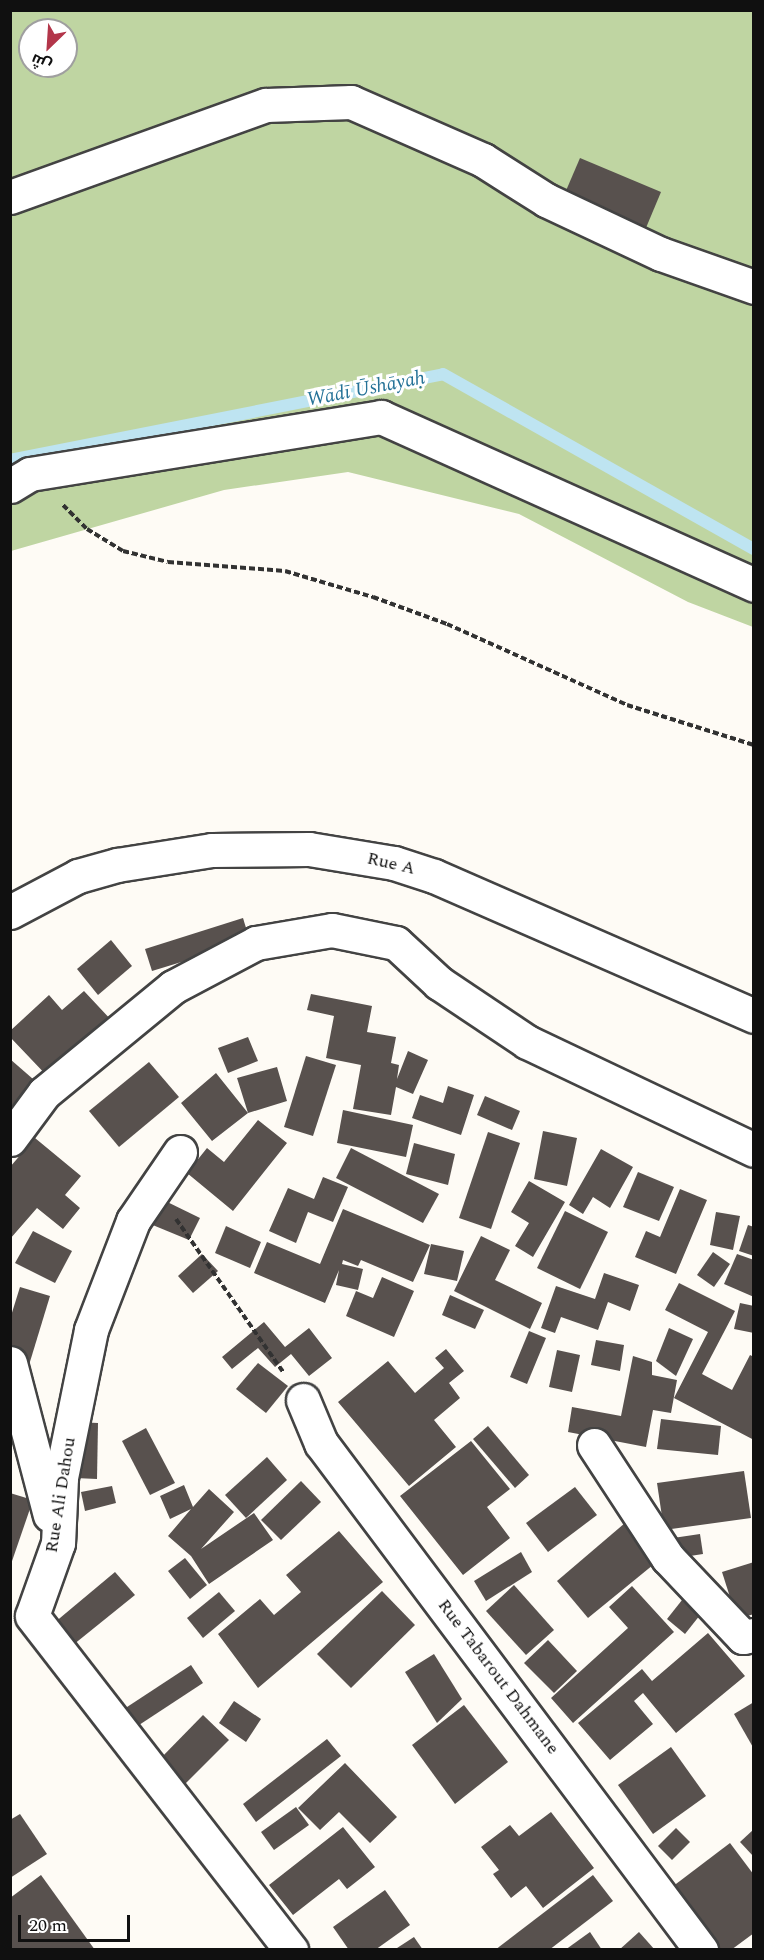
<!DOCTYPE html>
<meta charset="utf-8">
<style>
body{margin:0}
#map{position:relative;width:764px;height:1960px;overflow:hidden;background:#fefbf5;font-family:Spectral,Cairo,serif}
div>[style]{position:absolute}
.forest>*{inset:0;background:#bfd5a2}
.stream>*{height:12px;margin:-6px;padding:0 6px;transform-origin:6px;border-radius:6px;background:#bee4f1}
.building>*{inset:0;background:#58514e}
.path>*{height:4px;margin-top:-2px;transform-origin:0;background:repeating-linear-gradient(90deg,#323232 0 6px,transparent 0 9px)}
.roads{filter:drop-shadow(2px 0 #434343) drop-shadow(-2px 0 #434343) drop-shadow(0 2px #434343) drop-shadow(0 -2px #434343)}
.minor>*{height:33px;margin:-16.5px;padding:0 16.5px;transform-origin:16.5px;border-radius:16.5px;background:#fff}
.tertiary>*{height:33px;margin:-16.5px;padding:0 16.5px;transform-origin:16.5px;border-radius:16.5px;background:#fff}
span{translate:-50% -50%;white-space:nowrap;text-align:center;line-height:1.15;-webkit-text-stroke:6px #fff;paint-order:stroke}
.street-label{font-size:18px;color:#101010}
.water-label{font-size:20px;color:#257297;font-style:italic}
.frame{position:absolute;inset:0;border:12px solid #101010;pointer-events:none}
.north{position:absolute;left:18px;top:18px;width:60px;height:60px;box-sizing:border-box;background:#fff;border:2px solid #9f9f9f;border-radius:50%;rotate:205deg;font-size:16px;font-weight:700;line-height:24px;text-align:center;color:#101010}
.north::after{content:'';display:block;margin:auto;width:21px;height:27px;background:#b3364a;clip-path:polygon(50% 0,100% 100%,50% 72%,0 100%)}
.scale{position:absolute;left:18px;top:1915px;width:112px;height:27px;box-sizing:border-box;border:3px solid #101010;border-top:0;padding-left:8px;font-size:18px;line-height:21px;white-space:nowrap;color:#101010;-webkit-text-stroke:4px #fff;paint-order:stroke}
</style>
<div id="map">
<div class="forest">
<div style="clip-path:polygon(evenodd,11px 11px,753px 11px,753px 627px,688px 602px,519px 514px,348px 472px,224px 490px,11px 551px,11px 11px,30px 30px,66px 30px,66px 66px,30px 66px,30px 30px)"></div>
</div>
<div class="stream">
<div style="left:10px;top:460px;width:441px;rotate:-11.2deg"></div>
<div style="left:443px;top:374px;width:357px;rotate:29.4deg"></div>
</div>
<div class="building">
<div style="clip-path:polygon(580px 158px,661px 192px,643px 235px,562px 200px)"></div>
<div style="clip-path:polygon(243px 918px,250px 941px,152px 971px,145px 949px)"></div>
<div style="clip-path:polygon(111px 940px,132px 966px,98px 995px,77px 969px)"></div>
<div style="clip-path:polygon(84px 991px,113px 1022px,50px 1079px,10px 1037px,10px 1031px,49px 995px,62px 1010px)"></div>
<div style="clip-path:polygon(311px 994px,372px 1006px,367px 1032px,396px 1037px,391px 1063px,399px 1065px,397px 1079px,408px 1051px,428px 1060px,413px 1094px,396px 1087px,391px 1115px,353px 1109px,361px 1065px,326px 1058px,334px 1016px,307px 1010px)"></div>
<div style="clip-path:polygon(248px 1037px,258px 1061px,228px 1073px,218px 1048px)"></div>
<div style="clip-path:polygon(306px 1056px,336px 1065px,313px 1136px,284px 1127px)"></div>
<div style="clip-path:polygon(10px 1059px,41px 1086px,10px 1117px)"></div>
<div style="clip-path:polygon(149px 1062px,179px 1097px,119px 1147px,89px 1111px)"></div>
<div style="clip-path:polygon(277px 1067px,287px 1101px,248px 1113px,212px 1141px,181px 1103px,216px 1073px,248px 1113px,237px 1078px)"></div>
<div style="clip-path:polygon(448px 1086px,474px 1095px,461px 1135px,412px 1118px,420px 1095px,443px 1103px)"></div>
<div style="clip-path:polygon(485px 1096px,520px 1111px,512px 1130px,477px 1115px)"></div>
<div style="clip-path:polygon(343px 1110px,413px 1125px,406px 1157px,337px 1143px)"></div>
<div style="clip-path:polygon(258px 1120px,287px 1143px,233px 1211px,187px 1173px,207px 1148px,224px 1162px)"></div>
<div style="clip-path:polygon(543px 1131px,577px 1138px,567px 1186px,534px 1179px)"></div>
<div style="clip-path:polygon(488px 1132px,520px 1143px,491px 1229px,459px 1218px)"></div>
<div style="clip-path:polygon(35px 1138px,81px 1176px,65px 1195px,80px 1208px,63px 1229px,37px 1208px,10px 1239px,10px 1167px)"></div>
<div style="clip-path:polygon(414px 1143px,455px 1154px,448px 1185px,406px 1174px)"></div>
<div style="clip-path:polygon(351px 1148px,439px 1194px,423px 1223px,336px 1178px)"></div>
<div style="clip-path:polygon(601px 1149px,633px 1167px,610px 1208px,593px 1197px,583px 1214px,569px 1205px)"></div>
<div style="clip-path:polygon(638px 1172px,674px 1187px,659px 1221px,623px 1207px)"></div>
<div style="clip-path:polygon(323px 1177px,348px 1187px,333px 1222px,308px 1212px,296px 1243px,269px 1231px,288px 1188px,314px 1199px)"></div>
<div style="clip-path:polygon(529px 1181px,565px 1202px,533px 1257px,515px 1246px,529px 1223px,511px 1212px)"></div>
<div style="clip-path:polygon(680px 1189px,707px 1200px,676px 1274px,635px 1257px,646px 1231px,660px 1237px)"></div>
<div style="clip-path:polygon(155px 1196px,200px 1218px,189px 1240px,143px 1221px)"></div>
<div style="clip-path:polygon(343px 1209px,430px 1245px,413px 1282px,361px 1260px,358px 1266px,343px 1260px,342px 1264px,363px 1269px,358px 1290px,336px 1285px,339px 1270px,325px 1303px,254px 1273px,267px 1242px,320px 1264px)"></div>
<div style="clip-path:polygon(565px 1211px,608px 1232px,580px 1289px,537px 1268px)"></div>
<div style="clip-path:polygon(716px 1212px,740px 1216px,733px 1250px,710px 1245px)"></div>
<div style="clip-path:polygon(748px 1225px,754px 1227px,754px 1256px,739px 1251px)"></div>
<div style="clip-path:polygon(226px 1226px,261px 1242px,250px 1268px,215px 1253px)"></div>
<div style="clip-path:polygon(33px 1231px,72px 1251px,55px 1283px,15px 1263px)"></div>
<div style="clip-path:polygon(481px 1236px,510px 1250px,495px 1280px,542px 1303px,530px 1329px,454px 1291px)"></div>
<div style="clip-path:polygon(431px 1244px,464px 1251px,457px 1281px,424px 1274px)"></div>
<div style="clip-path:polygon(713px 1252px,730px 1264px,714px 1287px,697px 1275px)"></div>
<div style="clip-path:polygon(202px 1254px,218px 1271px,193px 1293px,178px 1276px)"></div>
<div style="clip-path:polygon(737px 1254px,754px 1260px,754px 1297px,724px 1284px)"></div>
<div style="clip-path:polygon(604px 1273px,639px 1285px,630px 1311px,608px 1302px,598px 1330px,561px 1317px,555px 1333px,541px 1328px,556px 1286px,595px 1299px)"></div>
<div style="clip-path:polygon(382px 1277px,414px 1291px,394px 1337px,346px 1316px,356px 1291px,373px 1298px)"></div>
<div style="clip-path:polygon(679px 1283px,735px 1311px,702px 1374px,732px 1390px,750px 1355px,754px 1357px,754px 1440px,674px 1398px,708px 1332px,665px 1310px)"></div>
<div style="clip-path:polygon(20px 1287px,50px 1296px,29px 1365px,10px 1360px,10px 1319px)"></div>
<div style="clip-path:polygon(450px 1295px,484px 1310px,475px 1329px,442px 1315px)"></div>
<div style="clip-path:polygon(740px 1303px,754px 1306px,754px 1333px,734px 1329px)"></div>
<div style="clip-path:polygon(264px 1322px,285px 1347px,309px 1328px,332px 1358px,309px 1376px,291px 1354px,275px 1367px,258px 1348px,232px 1369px,222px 1357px)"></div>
<div style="clip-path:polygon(669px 1328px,693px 1339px,676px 1376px,656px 1361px)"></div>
<div style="clip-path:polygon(529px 1331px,546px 1338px,527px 1384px,510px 1377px)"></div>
<div style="clip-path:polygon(596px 1340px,624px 1345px,620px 1371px,591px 1365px)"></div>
<div style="clip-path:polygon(446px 1349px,464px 1371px,449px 1383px,460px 1398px,434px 1420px,456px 1447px,409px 1486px,338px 1402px,388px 1361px,415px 1393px,444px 1368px,435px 1358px)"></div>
<div style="clip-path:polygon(557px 1350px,580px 1355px,572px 1392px,549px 1387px)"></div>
<div style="clip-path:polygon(633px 1356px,652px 1362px,652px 1375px,677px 1380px,671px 1413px,653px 1410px,646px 1447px,568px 1432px,572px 1407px,621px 1416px)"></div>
<div style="clip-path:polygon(258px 1363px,288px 1386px,266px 1413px,236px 1389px)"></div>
<div style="clip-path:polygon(661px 1419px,721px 1426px,718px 1455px,657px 1449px)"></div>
<div style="clip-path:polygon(76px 1422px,98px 1423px,97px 1479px,75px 1478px)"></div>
<div style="clip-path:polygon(488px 1426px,529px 1475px,515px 1488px,473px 1439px)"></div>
<div style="clip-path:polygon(146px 1428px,175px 1483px,150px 1495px,122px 1441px)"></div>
<div style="clip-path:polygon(471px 1441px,510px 1489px,487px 1507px,510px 1538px,463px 1575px,400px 1496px)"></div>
<div style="clip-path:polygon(267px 1457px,287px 1480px,246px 1518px,225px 1495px)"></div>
<div style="clip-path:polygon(744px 1471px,751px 1518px,664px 1530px,657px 1483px)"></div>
<div style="clip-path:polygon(301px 1481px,321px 1502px,281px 1540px,261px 1520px)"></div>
<div style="clip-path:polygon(184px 1485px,193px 1507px,209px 1489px,234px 1512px,201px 1549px,254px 1513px,273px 1540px,209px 1584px,191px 1556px,168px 1536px,191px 1509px,170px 1519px,160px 1496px)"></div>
<div style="clip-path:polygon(112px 1486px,116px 1503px,85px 1511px,81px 1492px)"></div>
<div style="clip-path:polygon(575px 1487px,597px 1515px,548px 1552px,526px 1523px)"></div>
<div style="clip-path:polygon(10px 1493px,33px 1500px,11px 1564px,10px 1564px)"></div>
<div style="clip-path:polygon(632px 1517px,664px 1556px,588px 1618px,557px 1581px)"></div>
<div style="clip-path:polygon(339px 1531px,383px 1582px,258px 1688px,218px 1634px,260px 1599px,274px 1615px,301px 1592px,286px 1575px)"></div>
<div style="clip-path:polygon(700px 1534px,703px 1554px,677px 1558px,673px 1538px)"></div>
<div style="clip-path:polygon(521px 1552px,532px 1572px,486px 1601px,474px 1581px)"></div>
<div style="clip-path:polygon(185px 1558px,207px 1585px,190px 1599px,168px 1571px)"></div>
<div style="clip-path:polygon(754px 1562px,754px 1614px,737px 1619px,722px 1572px)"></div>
<div style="clip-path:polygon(115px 1572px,135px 1595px,73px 1645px,54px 1623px)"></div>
<div style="clip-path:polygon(514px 1585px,554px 1630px,526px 1655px,486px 1611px)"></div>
<div style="clip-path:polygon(632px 1586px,674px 1632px,573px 1723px,551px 1698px,628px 1628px,609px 1607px)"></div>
<div style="clip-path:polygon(382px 1591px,415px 1625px,351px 1688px,317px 1654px)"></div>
<div style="clip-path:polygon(219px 1592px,235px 1611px,203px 1638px,187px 1618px)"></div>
<div style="clip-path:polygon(686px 1595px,704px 1610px,685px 1634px,667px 1619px)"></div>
<div style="clip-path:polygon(708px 1633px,745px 1676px,676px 1733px,643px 1693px,634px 1701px,653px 1724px,610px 1760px,578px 1723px,642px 1669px,652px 1681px)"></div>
<div style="clip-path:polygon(548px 1640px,577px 1671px,554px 1693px,524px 1663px)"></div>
<div style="clip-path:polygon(434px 1654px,462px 1699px,437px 1723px,405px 1672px)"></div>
<div style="clip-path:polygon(191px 1665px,203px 1683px,136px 1727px,124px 1709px)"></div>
<div style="clip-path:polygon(234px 1701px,261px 1719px,246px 1742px,219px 1723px)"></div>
<div style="clip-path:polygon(754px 1702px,754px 1749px,734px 1714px)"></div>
<div style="clip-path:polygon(464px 1705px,508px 1762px,455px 1804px,412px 1745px)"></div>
<div style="clip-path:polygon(203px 1715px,229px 1740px,183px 1786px,158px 1761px)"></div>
<div style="clip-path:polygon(327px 1739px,341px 1756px,256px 1822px,243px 1804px)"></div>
<div style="clip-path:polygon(671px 1747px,706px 1796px,653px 1834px,618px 1785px)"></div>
<div style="clip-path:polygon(345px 1763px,397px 1817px,370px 1843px,339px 1812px,320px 1830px,298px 1808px)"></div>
<div style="clip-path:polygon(296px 1807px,309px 1825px,274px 1850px,261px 1832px)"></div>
<div style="clip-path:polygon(551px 1812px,594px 1868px,543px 1908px,526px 1886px,511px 1898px,493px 1874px,499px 1870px,481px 1847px,510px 1825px,519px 1836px)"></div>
<div style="clip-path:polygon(20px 1814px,47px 1854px,10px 1878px,10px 1820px)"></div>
<div style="clip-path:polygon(343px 1827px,375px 1867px,347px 1889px,339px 1879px,293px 1915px,269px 1885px)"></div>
<div style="clip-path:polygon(676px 1828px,690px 1842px,672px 1860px,658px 1846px)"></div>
<div style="clip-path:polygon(754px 1829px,754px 1857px,740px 1842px)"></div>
<div style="clip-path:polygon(730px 1843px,754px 1875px,754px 1933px,731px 1950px,718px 1950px,672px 1887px)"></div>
<div style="clip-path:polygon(41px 1875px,95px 1950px,10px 1950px,10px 1898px)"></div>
<div style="clip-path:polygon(593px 1875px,613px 1901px,549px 1950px,495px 1950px)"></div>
<div style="clip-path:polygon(385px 1890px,410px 1925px,375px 1950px,349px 1950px,333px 1927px)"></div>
<div style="clip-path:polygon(590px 1932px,602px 1950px,565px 1950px)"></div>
<div style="clip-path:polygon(639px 1932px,655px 1950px,619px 1950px)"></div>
<div style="clip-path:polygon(414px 1937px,423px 1950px,394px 1950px)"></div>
</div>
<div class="path">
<div style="left:63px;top:505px;width:34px;rotate:45deg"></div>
<div style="left:87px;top:529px;width:42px;rotate:31.4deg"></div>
<div style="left:123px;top:551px;width:46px;rotate:13.7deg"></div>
<div style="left:168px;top:562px;width:117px;rotate:4.4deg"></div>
<div style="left:285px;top:571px;width:92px;rotate:16.5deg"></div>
<div style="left:373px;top:597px;width:79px;rotate:20deg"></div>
<div style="left:447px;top:624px;width:197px;rotate:24.2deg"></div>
<div style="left:627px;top:705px;width:133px;rotate:17.5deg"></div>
<div style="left:176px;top:1219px;width:188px;rotate:55deg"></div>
</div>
<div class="roads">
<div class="minor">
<div style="left:10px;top:197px;width:272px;rotate:-19.8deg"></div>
<div style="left:266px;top:105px;width:85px;rotate:-2deg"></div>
<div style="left:351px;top:102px;width:144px;rotate:23.7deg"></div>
<div style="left:483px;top:160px;width:75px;rotate:32.4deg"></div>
<div style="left:546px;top:200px;width:127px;rotate:25.2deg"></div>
<div style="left:661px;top:254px;width:99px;rotate:19.5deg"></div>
<div style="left:10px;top:486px;width:23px;rotate:-31deg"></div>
<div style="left:30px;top:474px;width:356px;rotate:-9.2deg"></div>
<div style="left:381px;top:417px;width:409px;rotate:24.2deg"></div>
<div style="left:10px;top:1139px;width:57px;rotate:-53.5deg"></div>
<div style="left:44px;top:1093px;width:167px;rotate:-39.4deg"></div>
<div style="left:173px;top:987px;width:94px;rotate:-27.9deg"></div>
<div style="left:256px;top:943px;width:77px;rotate:-9.7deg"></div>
<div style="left:332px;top:930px;width:65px;rotate:11.5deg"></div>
<div style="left:396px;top:943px;width:59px;rotate:42.9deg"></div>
<div style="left:439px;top:983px;width:106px;rotate:33.8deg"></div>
<div style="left:527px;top:1042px;width:251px;rotate:25.4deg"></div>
<div style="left:180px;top:1152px;width:83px;rotate:124.3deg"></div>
<div style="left:133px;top:1221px;width:117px;rotate:111.1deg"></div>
<div style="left:91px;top:1330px;width:151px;rotate:101.5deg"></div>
<div style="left:61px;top:1478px;width:65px;rotate:92.6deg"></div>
<div style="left:58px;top:1543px;width:77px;rotate:109.6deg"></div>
<div style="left:32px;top:1616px;width:423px;rotate:52.2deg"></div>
<div style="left:10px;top:1363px;width:157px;rotate:75.3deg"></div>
<div style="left:303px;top:1400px;width:47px;rotate:67.3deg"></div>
<div style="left:321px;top:1443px;width:634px;rotate:53.15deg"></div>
<div style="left:594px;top:1445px;width:135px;rotate:56.8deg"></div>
<div style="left:668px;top:1558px;width:109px;rotate:46.5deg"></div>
<div style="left:743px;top:1637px;width:11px;rotate:-10deg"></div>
</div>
<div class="tertiary">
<div style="left:10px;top:912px;width:77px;rotate:-27.9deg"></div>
<div style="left:78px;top:876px;width:41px;rotate:-15.8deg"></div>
<div style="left:117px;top:865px;width:96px;rotate:-9deg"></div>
<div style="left:212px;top:850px;width:97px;rotate:-0.6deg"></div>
<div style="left:309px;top:849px;width:86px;rotate:9.4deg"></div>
<div style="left:394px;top:863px;width:42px;rotate:18deg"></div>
<div style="left:434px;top:876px;width:349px;rotate:23.6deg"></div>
</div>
</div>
<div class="street-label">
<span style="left:391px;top:864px;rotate:13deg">Rue A</span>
<span style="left:61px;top:1495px;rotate:-81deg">Rue Ali Dahou</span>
<span style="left:498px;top:1677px;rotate:53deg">Rue Tabarout Dahmane</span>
</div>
<div class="water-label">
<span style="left:366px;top:389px;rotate:-11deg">Wādī Ūshāyaḥ</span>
</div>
<div class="frame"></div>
<div class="north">ش</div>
<div class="scale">20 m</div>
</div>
